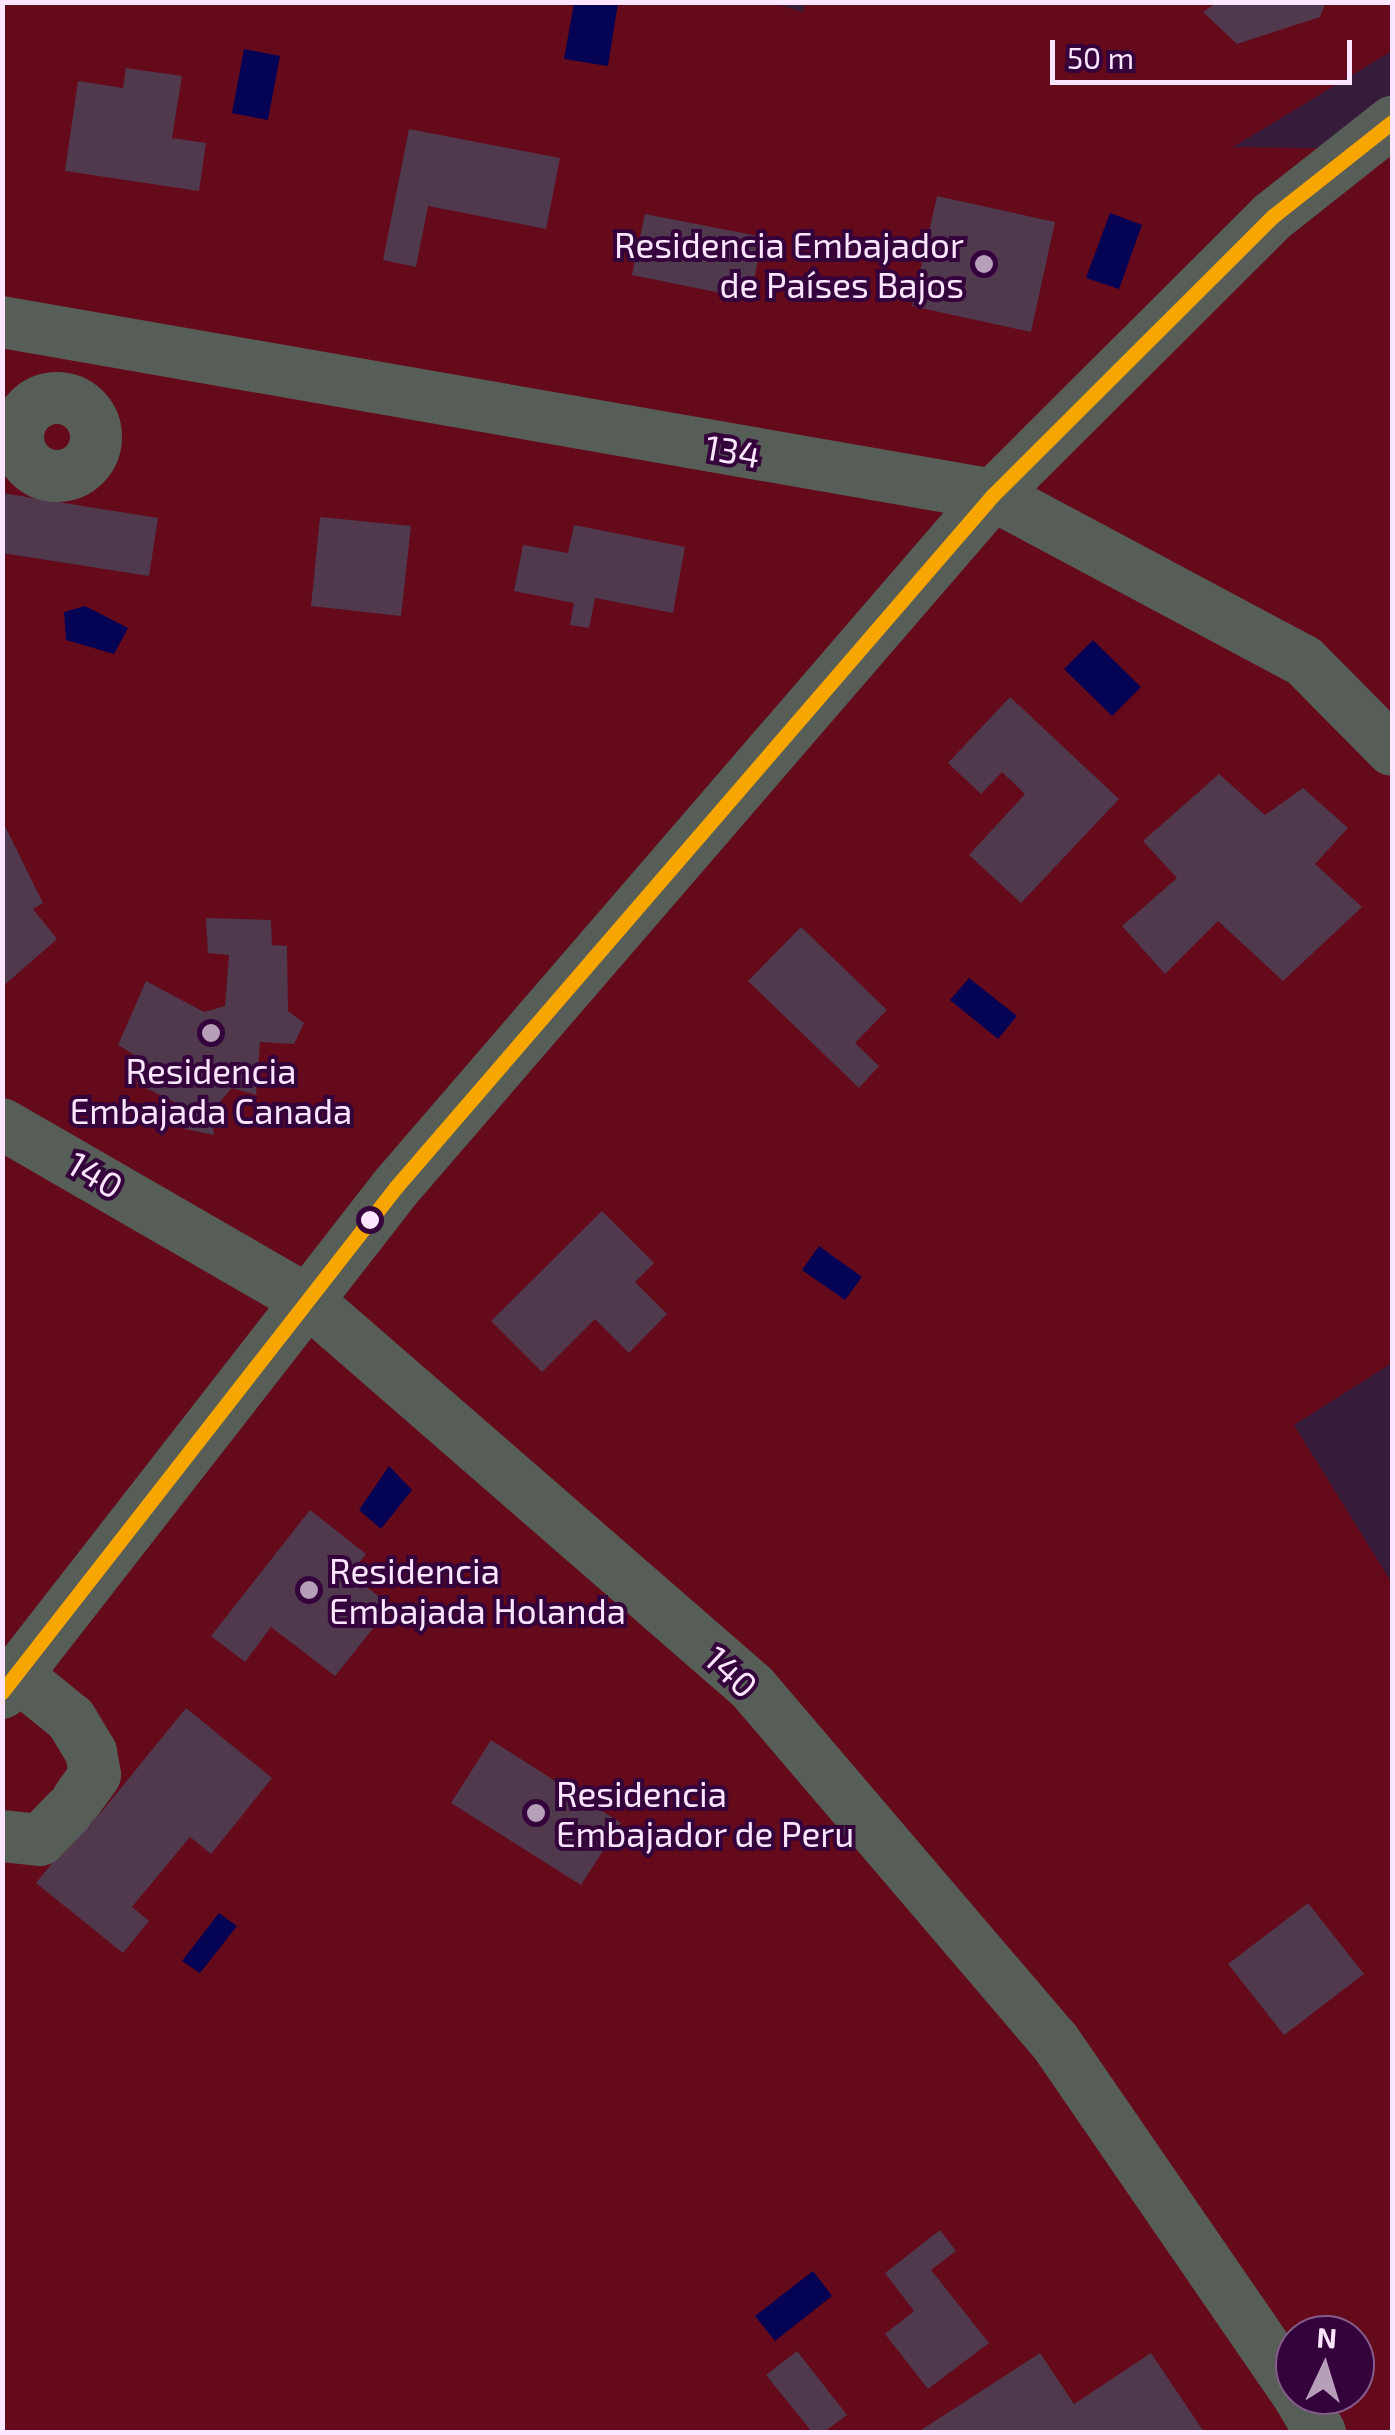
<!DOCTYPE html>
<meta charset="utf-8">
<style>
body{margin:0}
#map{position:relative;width:1395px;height:2435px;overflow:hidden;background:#361c3a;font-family:"Exo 2",sans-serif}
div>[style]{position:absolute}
.green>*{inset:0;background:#640a1a}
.water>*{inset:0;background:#050354}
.building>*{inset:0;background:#50384d}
.minor>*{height:52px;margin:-26px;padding:0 26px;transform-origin:26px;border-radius:26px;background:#575d57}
.minor>.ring{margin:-26px;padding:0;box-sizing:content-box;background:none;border:52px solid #575d57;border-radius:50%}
.bus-1>*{height:15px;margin:-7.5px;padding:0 7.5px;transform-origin:7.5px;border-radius:7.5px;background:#f7a600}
.dots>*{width:28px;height:28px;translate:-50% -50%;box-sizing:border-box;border:5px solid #35033c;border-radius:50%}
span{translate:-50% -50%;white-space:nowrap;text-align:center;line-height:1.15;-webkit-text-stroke:8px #35033c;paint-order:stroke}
.poi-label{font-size:35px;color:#fce5ff}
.right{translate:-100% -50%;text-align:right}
.left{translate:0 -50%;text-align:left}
.street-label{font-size:35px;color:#fce5ff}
.frame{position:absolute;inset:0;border:5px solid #fce5ff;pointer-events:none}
.north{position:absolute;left:1275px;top:2315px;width:100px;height:100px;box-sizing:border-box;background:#35033c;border:2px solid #855d8a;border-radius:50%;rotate:4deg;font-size:28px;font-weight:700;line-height:40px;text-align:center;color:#fce5ff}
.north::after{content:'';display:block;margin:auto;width:35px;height:45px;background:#b79fba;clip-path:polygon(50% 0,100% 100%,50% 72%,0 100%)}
.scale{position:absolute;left:1050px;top:40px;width:302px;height:45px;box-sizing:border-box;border:5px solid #fce5ff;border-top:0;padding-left:12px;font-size:30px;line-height:35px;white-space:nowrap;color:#fce5ff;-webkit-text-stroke:8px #35033c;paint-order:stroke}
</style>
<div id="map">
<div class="green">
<div style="clip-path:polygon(evenodd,771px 2px,803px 12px,804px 2px,1392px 3px,1392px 51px,1233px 147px,1392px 149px,1392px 1363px,1294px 1425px,1392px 1583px,1392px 2432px,3px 2432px,3px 3px,771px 2px,1295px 2335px,1355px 2335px,1355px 2395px,1295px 2395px,1295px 2335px)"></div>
</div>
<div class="water">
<div style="clip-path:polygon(574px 3px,618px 3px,608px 66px,564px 59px)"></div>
<div style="clip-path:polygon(244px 49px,280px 56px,268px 120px,232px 113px)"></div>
<div style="clip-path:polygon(1110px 213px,1142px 225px,1119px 289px,1086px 278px)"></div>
<div style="clip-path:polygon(85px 606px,128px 628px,114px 654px,66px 640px,64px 612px)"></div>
<div style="clip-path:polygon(1093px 640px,1141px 687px,1112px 716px,1064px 669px)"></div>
<div style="clip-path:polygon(969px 978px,1017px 1016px,998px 1039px,950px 1000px)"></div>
<div style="clip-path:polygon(819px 1246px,862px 1277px,845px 1300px,802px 1270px)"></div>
<div style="clip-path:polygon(389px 1466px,412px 1490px,381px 1529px,359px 1510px)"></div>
<div style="clip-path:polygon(219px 1913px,237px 1926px,200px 1973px,182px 1961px)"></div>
<div style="clip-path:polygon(813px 2271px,832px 2296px,775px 2341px,755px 2316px)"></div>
</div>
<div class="building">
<div style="clip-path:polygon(1218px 2px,1326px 2px,1320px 17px,1237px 44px,1203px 12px)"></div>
<div style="clip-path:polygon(126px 68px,182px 76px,172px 138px,206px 143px,199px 191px,65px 171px,78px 81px,123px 88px)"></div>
<div style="clip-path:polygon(409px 129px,560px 158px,546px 229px,428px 206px,416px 267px,383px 260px)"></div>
<div style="clip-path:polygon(937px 196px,1055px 222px,1031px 332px,912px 306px)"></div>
<div style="clip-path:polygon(645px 214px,763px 237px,750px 299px,632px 275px)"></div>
<div style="clip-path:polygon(2px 493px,158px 518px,149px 576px,2px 553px)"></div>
<div style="clip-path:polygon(320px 517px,411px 526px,401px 616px,311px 606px)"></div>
<div style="clip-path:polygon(574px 525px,685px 547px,673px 613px,595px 598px,589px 628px,570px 625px,574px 603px,514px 591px,523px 545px,568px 553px)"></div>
<div style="clip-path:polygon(1010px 697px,1119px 799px,1021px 903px,969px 855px,1025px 794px,1002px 772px,981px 794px,948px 763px)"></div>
<div style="clip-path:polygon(1219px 774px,1265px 815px,1303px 788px,1348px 828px,1315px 864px,1362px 907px,1283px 981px,1218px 921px,1165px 974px,1122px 926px,1177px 878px,1143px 841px)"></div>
<div style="clip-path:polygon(2px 820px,43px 903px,33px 909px,57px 939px,2px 987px)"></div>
<div style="clip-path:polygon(206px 918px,271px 920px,272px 945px,287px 946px,288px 1011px,304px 1023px,294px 1044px,260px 1042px,256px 1095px,232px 1088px,211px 1112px,214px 1135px,185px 1129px,180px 1105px,136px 1083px,149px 1064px,118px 1045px,146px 981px,204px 1012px,225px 1006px,229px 955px,208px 953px)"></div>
<div style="clip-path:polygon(801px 927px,887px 1010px,855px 1043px,879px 1066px,859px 1088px,748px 981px)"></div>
<div style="clip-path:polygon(602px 1211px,654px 1263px,635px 1282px,667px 1314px,629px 1353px,595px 1319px,542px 1372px,491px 1321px)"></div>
<div style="clip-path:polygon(310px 1510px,366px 1554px,350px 1574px,391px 1606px,335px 1676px,271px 1627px,245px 1662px,211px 1636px)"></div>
<div style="clip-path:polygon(186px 1708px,272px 1778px,211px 1854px,190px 1837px,132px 1907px,149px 1921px,123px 1953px,36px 1883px,84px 1824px,65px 1787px,99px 1815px)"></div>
<div style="clip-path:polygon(491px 1740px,621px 1823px,581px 1885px,451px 1803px)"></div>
<div style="clip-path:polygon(1308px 1903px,1364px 1974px,1284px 2035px,1228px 1964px)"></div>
<div style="clip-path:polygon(940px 2230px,956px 2251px,931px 2270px,989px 2343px,928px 2389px,885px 2334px,914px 2311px,885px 2273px)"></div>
<div style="clip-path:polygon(797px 2351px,847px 2415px,824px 2432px,812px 2432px,766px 2375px)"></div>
<div style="clip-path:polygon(1040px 2353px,1074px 2404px,1151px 2353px,1204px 2432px,918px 2432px)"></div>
</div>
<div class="minor">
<div style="left:2px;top:322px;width:1006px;rotate:9.9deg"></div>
<div style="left:993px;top:495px;width:353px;rotate:28.1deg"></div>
<div style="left:1304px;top:661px;width:125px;rotate:45.3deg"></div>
<div class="ring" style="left:18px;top:398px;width:26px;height:26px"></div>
<div style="left:2px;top:1124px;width:352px;rotate:30deg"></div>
<div style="left:307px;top:1300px;width:590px;rotate:41.01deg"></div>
<div style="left:752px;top:1687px;width:465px;rotate:49.5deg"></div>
<div style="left:1054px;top:2040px;width:426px;rotate:55.5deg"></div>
<div style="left:18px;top:1676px;width:68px;rotate:39.1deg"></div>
<div style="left:71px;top:1719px;width:39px;rotate:59deg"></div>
<div style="left:91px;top:1752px;width:23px;rotate:80deg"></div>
<div style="left:95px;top:1775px;width:29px;rotate:126deg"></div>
<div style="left:2px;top:1693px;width:641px;rotate:-52.09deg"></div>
<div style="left:396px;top:1187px;width:914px;rotate:-49.22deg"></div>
<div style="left:993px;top:495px;width:395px;rotate:-44.9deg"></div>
<div style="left:1273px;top:216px;width:152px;rotate:-38.3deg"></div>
<div style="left:2px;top:1836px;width:38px;rotate:6deg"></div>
<div style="left:40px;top:1840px;width:40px;rotate:-46deg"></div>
<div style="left:1298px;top:2395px;width:43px;rotate:59.3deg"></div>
</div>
<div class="bus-1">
<div style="left:2px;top:1692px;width:641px;rotate:-52.04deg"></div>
<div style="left:396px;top:1187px;width:914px;rotate:-49.22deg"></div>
<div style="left:993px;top:495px;width:395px;rotate:-44.9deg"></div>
<div style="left:1273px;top:216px;width:152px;rotate:-38.3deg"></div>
</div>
<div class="dots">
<div style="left:984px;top:264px;background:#b79fba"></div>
<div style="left:211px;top:1033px;background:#b79fba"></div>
<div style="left:370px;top:1220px;background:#fce5ff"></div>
<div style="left:309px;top:1590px;background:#b79fba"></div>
<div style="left:536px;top:1813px;background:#b79fba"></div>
</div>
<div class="poi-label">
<span class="right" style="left:964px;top:264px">Residencia Embajador<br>de Países Bajos</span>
<span style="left:211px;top:1090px">Residencia<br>Embajada Canada</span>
<span class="left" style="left:329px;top:1590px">Residencia<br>Embajada Holanda</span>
<span class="left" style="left:556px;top:1813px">Residencia<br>Embajador de Peru</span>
</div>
<div class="street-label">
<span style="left:733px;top:450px;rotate:10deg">134</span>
<span style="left:96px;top:1174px;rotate:31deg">140</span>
<span style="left:732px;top:1671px;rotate:43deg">140</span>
</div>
<div class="frame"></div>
<div class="north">N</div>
<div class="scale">50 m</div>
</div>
